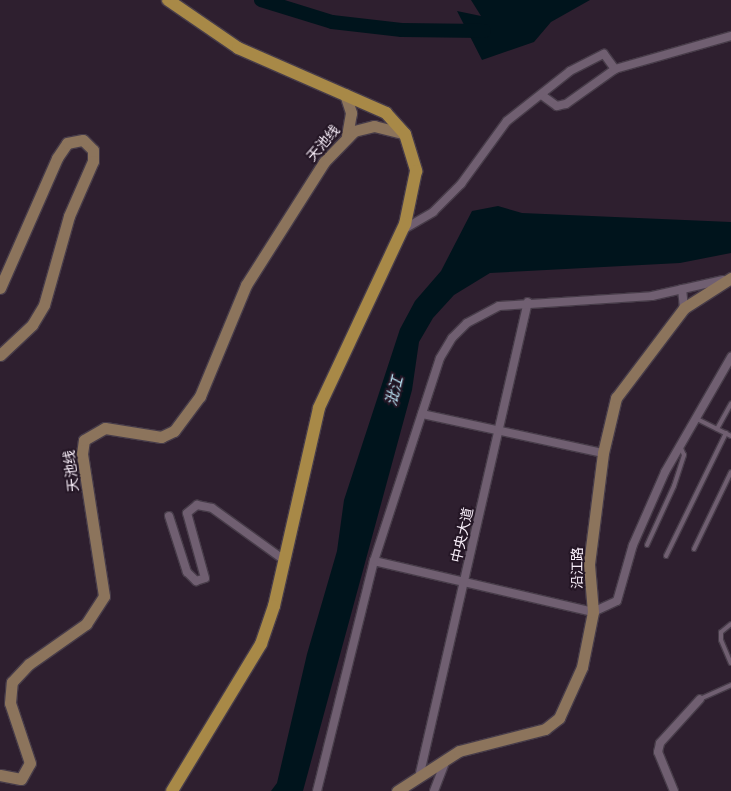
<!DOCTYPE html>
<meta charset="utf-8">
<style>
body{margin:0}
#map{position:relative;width:731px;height:791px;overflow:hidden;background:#2e1f2f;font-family:Montserrat,"Noto Sans SC",sans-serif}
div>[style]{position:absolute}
.water>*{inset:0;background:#00141c}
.river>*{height:14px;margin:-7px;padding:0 7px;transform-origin:7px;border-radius:7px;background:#00141c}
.roads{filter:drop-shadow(1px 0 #473c49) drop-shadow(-1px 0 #473c49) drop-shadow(0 1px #473c49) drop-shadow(0 -1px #473c49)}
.lane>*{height:4px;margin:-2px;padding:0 2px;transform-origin:2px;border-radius:2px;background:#705f71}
.street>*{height:8px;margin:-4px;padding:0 4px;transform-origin:4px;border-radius:4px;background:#705f71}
.secondary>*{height:11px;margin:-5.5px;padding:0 5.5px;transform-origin:5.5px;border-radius:5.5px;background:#8c745c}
.primary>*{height:12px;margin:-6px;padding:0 6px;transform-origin:6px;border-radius:6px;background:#a88947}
span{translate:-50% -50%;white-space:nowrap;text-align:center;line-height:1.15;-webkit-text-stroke:4px #241625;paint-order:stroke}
.street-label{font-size:14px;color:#f9effa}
.water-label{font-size:15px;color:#bde9fa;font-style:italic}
</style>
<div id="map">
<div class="water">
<div style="clip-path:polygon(471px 0,590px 0,551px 22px,534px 42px,482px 60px,457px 11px,481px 16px)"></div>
<div style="clip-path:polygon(498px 206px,522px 213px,731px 222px,731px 253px,680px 263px,490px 273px,454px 295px,433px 318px,419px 342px,412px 390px,303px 791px,271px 791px,277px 783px,307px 654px,337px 551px,344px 500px,400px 329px,415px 301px,441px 271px,472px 211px)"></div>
</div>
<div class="river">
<div style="left:261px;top:0;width:74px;rotate:17.2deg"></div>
<div style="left:332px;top:22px;width:70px;rotate:6.5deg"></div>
<div style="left:402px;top:30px;width:82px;rotate:0.7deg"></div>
</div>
<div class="roads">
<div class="lane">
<div style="left:695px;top:418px;width:40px;rotate:26.6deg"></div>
<div style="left:717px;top:429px;width:29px;rotate:-61deg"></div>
<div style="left:647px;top:545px;width:65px;rotate:-65.4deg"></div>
<div style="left:674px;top:486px;width:33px;rotate:-72deg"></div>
<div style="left:684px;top:455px;width:10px;rotate:-114deg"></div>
<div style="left:694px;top:549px;width:85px;rotate:-64.3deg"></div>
<div style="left:666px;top:556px;width:137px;rotate:-64deg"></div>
<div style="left:731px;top:624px;width:13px;rotate:141deg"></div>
<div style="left:721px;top:632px;width:8px;rotate:90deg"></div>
<div style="left:721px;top:640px;width:25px;rotate:67deg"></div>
<div style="left:700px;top:699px;width:34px;rotate:-24deg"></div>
</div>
<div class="street">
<div style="left:543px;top:96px;width:17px;rotate:36deg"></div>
<div style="left:557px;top:106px;width:9px;rotate:-13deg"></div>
<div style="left:566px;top:104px;width:60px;rotate:-35.5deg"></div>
<div style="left:404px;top:229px;width:34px;rotate:-30deg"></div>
<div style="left:433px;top:212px;width:40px;rotate:-45deg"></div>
<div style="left:461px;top:184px;width:78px;rotate:-53.9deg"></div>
<div style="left:507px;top:121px;width:80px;rotate:-38.4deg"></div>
<div style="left:570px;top:71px;width:38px;rotate:-27deg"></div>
<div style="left:604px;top:54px;width:19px;rotate:54deg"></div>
<div style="left:615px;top:69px;width:121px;rotate:-15.9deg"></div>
<div style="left:682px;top:289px;width:19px;rotate:84deg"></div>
<div style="left:422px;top:414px;width:185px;rotate:12.2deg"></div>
<div style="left:169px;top:516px;width:59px;rotate:72.2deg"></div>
<div style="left:187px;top:572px;width:13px;rotate:45deg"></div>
<div style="left:196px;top:581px;width:9px;rotate:-18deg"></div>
<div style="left:205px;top:578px;width:67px;rotate:-105.5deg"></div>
<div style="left:187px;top:513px;width:13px;rotate:-39deg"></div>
<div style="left:197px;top:505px;width:15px;rotate:11deg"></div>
<div style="left:212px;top:508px;width:89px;rotate:35.8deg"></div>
<div style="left:374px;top:561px;width:225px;rotate:13.1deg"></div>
<div style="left:593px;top:612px;width:26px;rotate:-25deg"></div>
<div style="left:617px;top:601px;width:58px;rotate:-74.1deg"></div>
<div style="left:633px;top:545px;width:80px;rotate:-66.3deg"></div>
<div style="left:665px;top:472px;width:133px;rotate:-60.1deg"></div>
<div style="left:420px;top:773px;width:483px;rotate:-77.1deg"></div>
<div style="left:317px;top:791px;width:237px;rotate:-76.1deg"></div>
<div style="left:374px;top:561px;width:213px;rotate:-72deg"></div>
<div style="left:440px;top:358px;width:23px;rotate:-59deg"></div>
<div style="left:452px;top:338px;width:21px;rotate:-45deg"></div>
<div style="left:467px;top:323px;width:36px;rotate:-28deg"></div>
<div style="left:499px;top:306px;width:153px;rotate:-3.7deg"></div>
<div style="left:652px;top:296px;width:73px;rotate:-12.7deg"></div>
<div style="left:434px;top:791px;width:33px;rotate:-69deg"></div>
<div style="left:674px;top:791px;width:42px;rotate:-112.3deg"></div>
<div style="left:658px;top:752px;width:9px;rotate:-77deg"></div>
<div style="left:660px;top:743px;width:59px;rotate:-47.7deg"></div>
</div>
<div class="secondary">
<div style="left:345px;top:94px;width:20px;rotate:72deg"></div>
<div style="left:351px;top:113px;width:23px;rotate:100deg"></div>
<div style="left:0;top:288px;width:142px;rotate:-66.3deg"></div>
<div style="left:57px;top:158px;width:18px;rotate:-56deg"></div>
<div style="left:67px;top:143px;width:16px;rotate:-11deg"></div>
<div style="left:83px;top:140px;width:14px;rotate:45deg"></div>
<div style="left:93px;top:150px;width:11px;rotate:90deg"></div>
<div style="left:93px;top:161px;width:60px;rotate:113.6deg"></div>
<div style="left:69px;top:216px;width:92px;rotate:105.7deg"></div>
<div style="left:44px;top:305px;width:23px;rotate:121deg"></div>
<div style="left:32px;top:325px;width:44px;rotate:136.8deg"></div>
<div style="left:0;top:775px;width:21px;rotate:11deg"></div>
<div style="left:21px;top:779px;width:18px;rotate:-61deg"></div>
<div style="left:30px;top:763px;width:63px;rotate:-108.4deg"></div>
<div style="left:10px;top:703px;width:21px;rotate:-85deg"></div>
<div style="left:12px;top:682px;width:25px;rotate:-47deg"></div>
<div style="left:29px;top:664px;width:70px;rotate:-35.1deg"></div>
<div style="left:86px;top:624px;width:33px;rotate:-57deg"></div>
<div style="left:104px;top:596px;width:144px;rotate:-98.8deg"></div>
<div style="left:82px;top:454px;width:14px;rotate:-82deg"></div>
<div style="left:84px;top:440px;width:24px;rotate:-30deg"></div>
<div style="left:105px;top:428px;width:57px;rotate:9.1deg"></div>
<div style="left:161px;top:437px;width:14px;rotate:-25deg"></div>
<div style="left:174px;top:431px;width:44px;rotate:-53.4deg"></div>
<div style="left:200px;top:396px;width:120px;rotate:-67.5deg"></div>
<div style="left:246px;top:285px;width:146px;rotate:-57.6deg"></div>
<div style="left:324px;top:162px;width:43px;rotate:-45.9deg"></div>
<div style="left:354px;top:131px;width:21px;rotate:-14deg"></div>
<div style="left:374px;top:126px;width:32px;rotate:14deg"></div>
<div style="left:397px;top:791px;width:74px;rotate:-32.8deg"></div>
<div style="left:459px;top:751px;width:89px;rotate:-14.3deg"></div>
<div style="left:545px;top:729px;width:18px;rotate:-38deg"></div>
<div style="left:559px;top:718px;width:56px;rotate:-65.7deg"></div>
<div style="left:582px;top:667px;width:56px;rotate:-78.7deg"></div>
<div style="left:593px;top:612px;width:48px;rotate:-94.8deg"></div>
<div style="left:589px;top:564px;width:112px;rotate:-82.8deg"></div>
<div style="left:603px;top:453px;width:57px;rotate:-76.7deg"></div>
<div style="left:616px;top:398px;width:113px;rotate:-52.9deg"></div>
<div style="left:684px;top:308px;width:56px;rotate:-32.6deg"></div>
</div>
<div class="primary">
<div style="left:168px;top:0;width:85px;rotate:34.4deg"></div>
<div style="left:238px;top:48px;width:162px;rotate:23.7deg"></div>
<div style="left:386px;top:113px;width:28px;rotate:48deg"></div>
<div style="left:405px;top:134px;width:39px;rotate:73deg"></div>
<div style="left:416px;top:171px;width:54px;rotate:101.7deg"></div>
<div style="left:405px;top:224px;width:203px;rotate:115.1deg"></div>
<div style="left:319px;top:408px;width:203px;rotate:102.8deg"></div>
<div style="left:274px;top:606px;width:40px;rotate:108.9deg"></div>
<div style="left:261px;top:644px;width:172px;rotate:121.2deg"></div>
</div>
</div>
<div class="street-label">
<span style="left:323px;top:143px;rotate:-49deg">天池线</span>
<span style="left:71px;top:471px;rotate:-96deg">天池线</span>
<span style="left:462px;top:535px;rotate:-77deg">中央大道</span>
<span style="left:577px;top:568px;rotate:-90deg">沿江路</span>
</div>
<div class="water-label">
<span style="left:394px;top:391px;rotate:-76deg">沘江</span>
</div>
</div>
